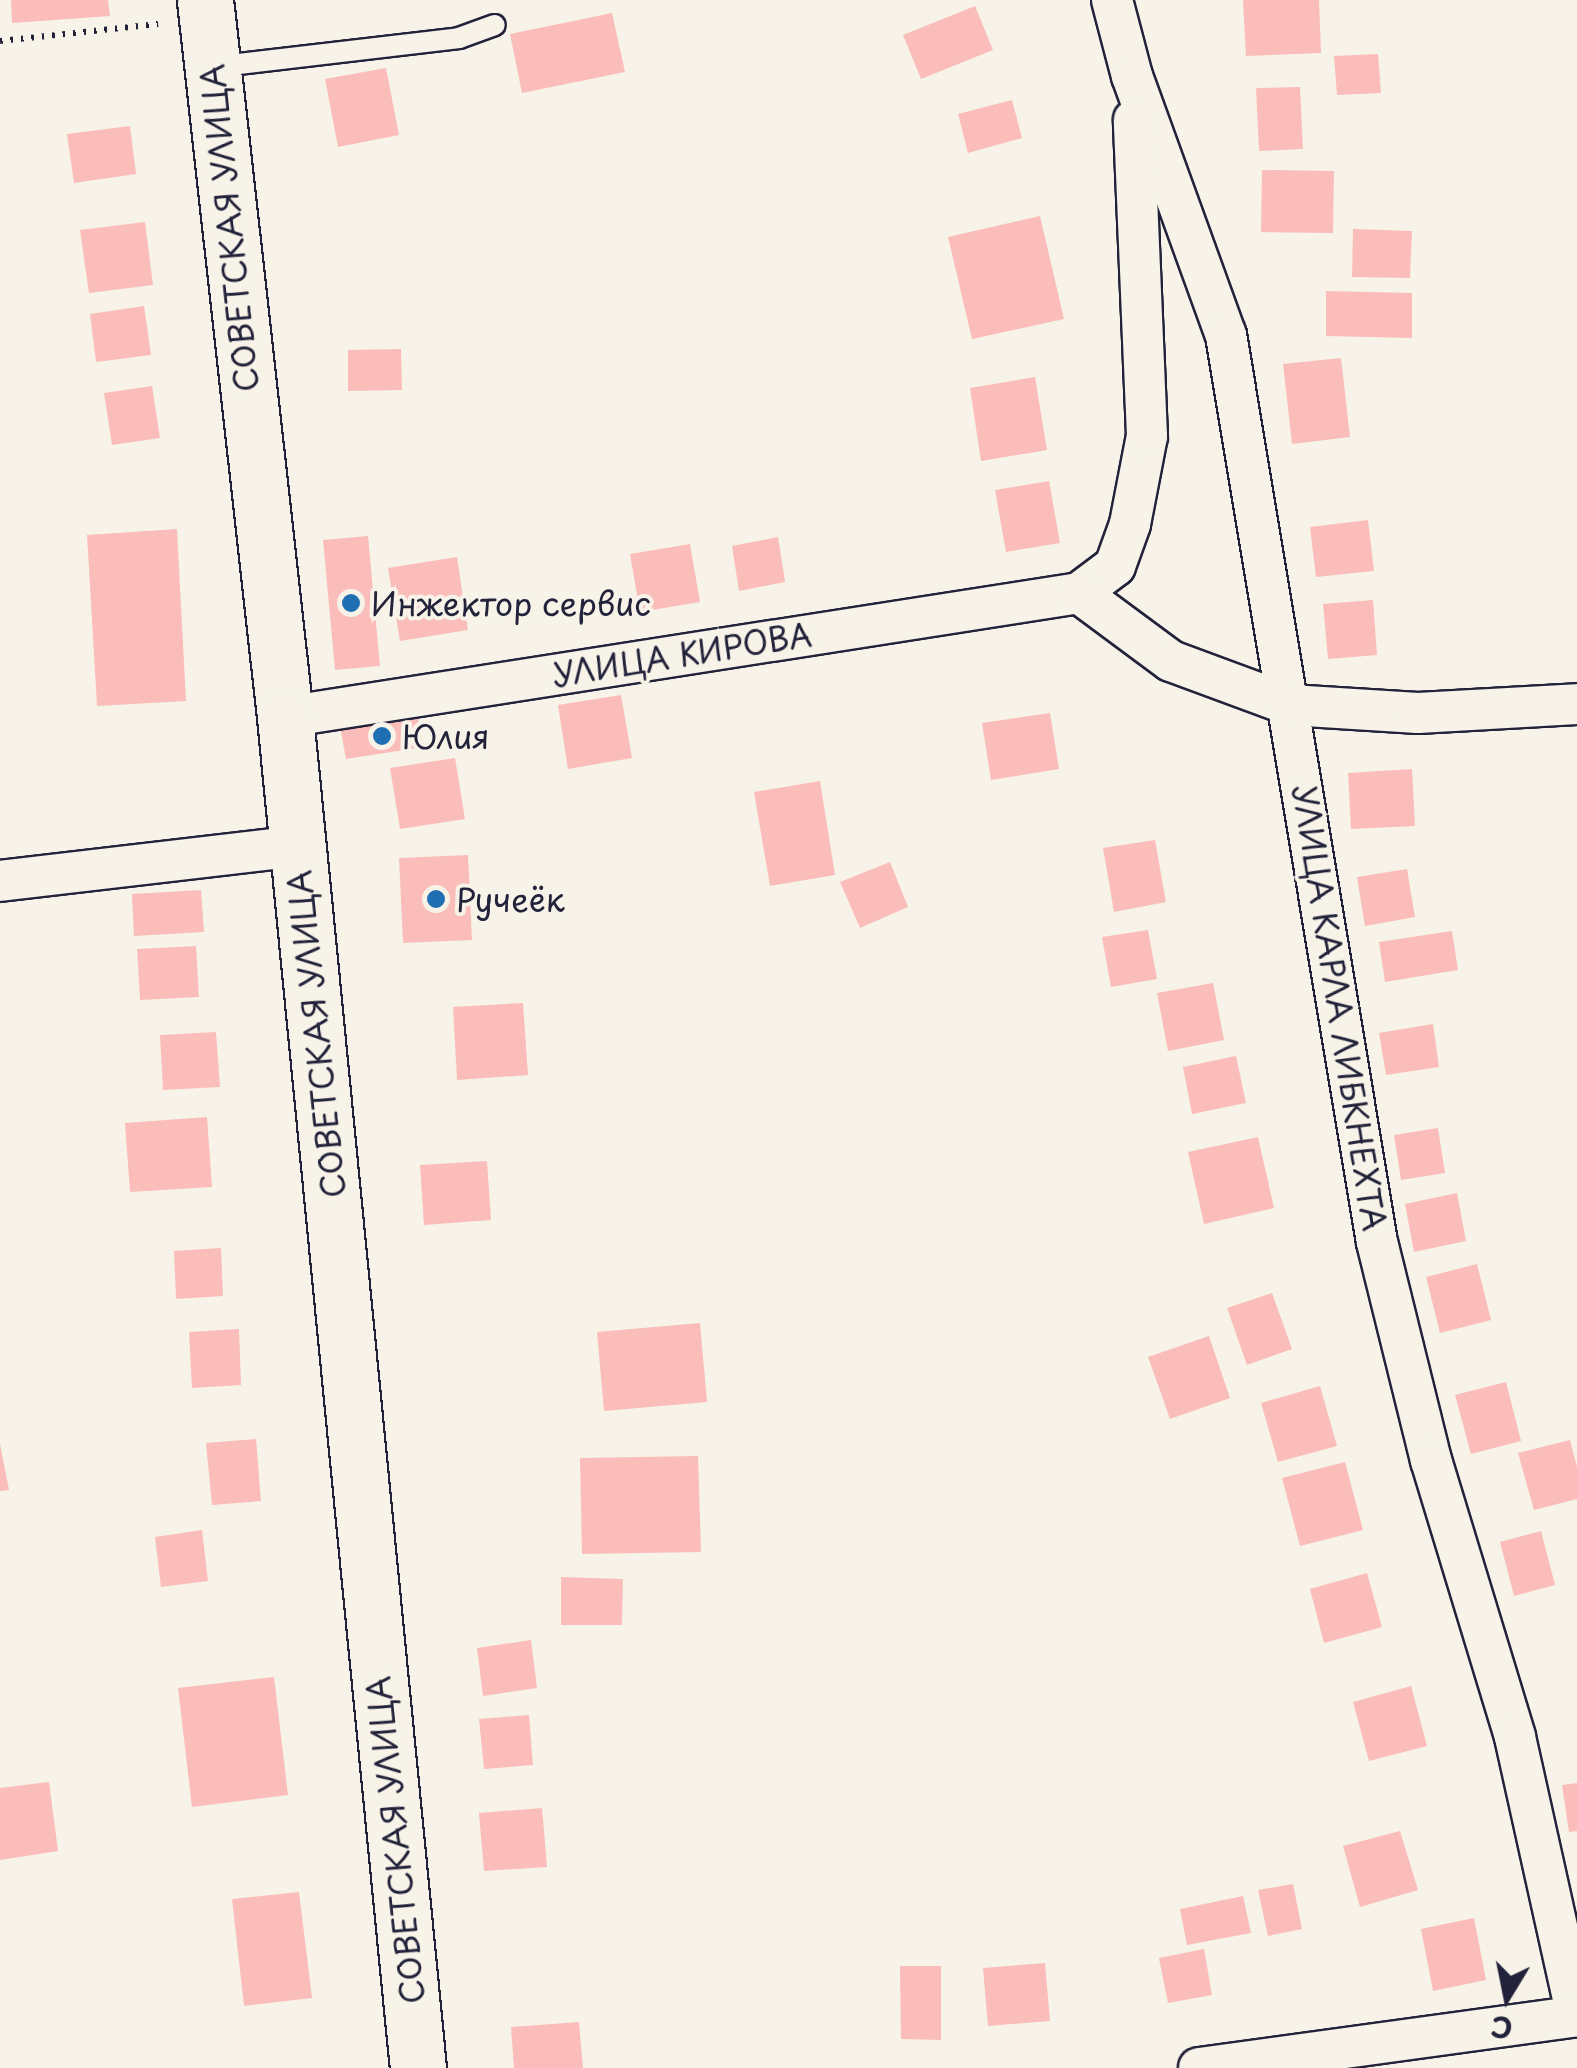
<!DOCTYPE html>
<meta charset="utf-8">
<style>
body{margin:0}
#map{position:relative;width:1577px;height:2068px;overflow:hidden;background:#f7f3e8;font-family:"Playpen Sans",sans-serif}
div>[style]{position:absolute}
.building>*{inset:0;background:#fabdba}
.path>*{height:6px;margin-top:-3px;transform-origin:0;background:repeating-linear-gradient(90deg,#22223b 0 2.5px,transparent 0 10.5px)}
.roads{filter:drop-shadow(2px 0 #22223b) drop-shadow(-2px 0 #22223b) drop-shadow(0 2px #22223b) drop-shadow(0 -2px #22223b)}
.lane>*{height:20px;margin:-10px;padding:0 10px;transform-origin:10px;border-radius:10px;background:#f7f3e8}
.street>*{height:40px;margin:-20px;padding:0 20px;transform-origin:20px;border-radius:20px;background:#f7f3e8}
.secondary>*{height:55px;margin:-27.5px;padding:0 27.5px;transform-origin:27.5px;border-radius:27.5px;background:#f7f3e8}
.dots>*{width:28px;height:28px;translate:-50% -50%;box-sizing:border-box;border:5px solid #f7f3e8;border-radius:50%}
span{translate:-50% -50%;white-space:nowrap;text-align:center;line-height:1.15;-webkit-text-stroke:8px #f7f3e8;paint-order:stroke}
.street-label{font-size:32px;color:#22223b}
.poi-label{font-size:32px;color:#22223b}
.left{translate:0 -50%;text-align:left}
.north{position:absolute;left:1457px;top:1948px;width:100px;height:100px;-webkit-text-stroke:8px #f7f3e8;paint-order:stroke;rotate:190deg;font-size:28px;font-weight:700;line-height:40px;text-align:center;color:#22223b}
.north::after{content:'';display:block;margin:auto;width:35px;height:45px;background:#22223b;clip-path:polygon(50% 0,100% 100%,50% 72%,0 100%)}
</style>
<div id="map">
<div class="building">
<div style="clip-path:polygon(11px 0,108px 0,110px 16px,12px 23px)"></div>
<div style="clip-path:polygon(1243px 0,1319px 0,1321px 53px,1246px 56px)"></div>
<div style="clip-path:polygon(975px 6px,993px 50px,921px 79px,903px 35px)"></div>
<div style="clip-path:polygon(612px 13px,625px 72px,522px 93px,510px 34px)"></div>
<div style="clip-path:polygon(1378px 54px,1381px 93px,1337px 95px,1334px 56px)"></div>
<div style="clip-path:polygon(386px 68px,399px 135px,338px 147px,325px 79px)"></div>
<div style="clip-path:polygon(1300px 87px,1303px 149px,1259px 151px,1256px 88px)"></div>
<div style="clip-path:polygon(1012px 100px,1022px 138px,968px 153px,958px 114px)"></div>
<div style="clip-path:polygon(130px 126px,136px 174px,74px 183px,67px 134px)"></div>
<div style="clip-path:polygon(1262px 170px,1334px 171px,1333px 233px,1261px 232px)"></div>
<div style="clip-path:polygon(1040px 216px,1064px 319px,972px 339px,948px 237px)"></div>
<div style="clip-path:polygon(145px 222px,153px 285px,89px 293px,80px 230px)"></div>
<div style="clip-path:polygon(1353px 229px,1412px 231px,1410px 278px,1352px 277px)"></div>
<div style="clip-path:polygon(1326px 291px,1412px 293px,1412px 338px,1326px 336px)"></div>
<div style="clip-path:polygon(144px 306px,151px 355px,96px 362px,90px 314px)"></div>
<div style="clip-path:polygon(401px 349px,402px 390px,348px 391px,348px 350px)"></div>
<div style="clip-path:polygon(1341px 358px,1350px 437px,1292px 444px,1283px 364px)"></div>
<div style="clip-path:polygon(1035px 377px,1047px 450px,981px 461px,970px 388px)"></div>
<div style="clip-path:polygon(152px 386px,160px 438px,112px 445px,104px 393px)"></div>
<div style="clip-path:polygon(1049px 481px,1060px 543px,1006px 552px,995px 490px)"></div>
<div style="clip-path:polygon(1368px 520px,1374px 571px,1316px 577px,1310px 527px)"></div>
<div style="clip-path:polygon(177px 529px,186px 701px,97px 706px,87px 535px)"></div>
<div style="clip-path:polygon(368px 536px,380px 666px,335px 670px,323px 540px)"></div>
<div style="clip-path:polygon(778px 537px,785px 582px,739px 591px,732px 546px)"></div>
<div style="clip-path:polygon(690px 544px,700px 602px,640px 612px,630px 554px)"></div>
<div style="clip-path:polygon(457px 557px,468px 630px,400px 641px,388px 568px)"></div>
<div style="clip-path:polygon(1373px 600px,1377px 655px,1328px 659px,1323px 604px)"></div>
<div style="clip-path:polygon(621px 695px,632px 758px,568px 769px,558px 705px)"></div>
<div style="clip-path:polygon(417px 712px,423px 747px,346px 759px,340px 726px)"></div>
<div style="clip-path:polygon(1050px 713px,1059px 769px,991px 780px,982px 723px)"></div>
<div style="clip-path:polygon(455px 758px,465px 819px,400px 829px,390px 768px)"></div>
<div style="clip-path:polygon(1412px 769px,1415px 826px,1351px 829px,1348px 773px)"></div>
<div style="clip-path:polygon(820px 781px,835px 875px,770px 886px,754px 792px)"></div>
<div style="clip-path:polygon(1155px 840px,1166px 902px,1114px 912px,1103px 848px)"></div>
<div style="clip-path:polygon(468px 855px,472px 940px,403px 943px,399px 858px)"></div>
<div style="clip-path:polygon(890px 862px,908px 907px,860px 928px,840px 882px)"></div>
<div style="clip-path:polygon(1407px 869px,1415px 917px,1365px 926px,1357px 877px)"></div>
<div style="clip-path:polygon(201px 890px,204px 932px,134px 936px,132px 894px)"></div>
<div style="clip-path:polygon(1148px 930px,1157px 979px,1111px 987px,1102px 937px)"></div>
<div style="clip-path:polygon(1452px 931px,1458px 970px,1385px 982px,1379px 942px)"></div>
<div style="clip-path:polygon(196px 946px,199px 997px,140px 1000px,137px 949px)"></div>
<div style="clip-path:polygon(1213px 983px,1224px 1040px,1168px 1051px,1157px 993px)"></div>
<div style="clip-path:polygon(523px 1003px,528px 1075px,457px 1080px,453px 1007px)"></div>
<div style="clip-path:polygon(1433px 1024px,1439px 1067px,1386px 1075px,1379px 1033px)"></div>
<div style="clip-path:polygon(216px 1032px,220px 1087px,163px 1090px,160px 1035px)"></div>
<div style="clip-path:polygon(1236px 1056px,1246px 1103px,1192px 1114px,1183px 1067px)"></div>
<div style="clip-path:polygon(207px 1117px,212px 1187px,130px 1192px,125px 1123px)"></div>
<div style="clip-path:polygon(1438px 1128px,1445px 1173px,1401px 1180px,1394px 1135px)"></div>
<div style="clip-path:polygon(1258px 1137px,1274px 1208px,1204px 1224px,1188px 1152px)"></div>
<div style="clip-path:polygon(487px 1161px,491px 1220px,424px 1225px,420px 1165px)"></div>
<div style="clip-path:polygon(1457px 1193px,1466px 1241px,1414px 1252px,1405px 1204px)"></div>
<div style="clip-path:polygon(221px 1248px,223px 1296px,176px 1299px,174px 1251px)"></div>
<div style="clip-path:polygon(1477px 1264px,1491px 1320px,1440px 1333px,1426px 1277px)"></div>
<div style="clip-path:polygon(1272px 1293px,1292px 1349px,1247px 1365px,1227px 1308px)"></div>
<div style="clip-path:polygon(700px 1323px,707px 1402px,604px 1411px,597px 1332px)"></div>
<div style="clip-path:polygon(239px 1329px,241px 1385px,192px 1388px,189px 1332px)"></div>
<div style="clip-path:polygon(1209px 1336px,1230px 1398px,1170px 1419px,1148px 1357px)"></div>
<div style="clip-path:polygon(1506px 1382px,1521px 1441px,1471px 1454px,1455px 1395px)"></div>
<div style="clip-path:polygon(1320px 1386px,1337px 1446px,1278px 1462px,1261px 1403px)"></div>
<div style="clip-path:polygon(256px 1439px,261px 1501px,212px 1505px,206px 1443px)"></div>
<div style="clip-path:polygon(1570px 1440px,1577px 1467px,1577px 1499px,1534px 1510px,1518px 1453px)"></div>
<div style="clip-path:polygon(0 1444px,9px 1490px,0 1491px)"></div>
<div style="clip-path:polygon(698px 1456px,701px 1552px,582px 1554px,580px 1458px)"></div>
<div style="clip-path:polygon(1345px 1462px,1363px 1530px,1300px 1546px,1282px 1478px)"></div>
<div style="clip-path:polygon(202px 1530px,208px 1581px,161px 1587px,155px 1537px)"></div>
<div style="clip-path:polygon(1541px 1531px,1555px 1585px,1514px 1596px,1500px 1542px)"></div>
<div style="clip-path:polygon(1367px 1573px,1382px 1627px,1324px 1643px,1310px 1589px)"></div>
<div style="clip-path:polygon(561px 1577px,623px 1579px,622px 1625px,561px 1625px)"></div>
<div style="clip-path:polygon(531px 1640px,537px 1688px,483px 1696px,477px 1648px)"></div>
<div style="clip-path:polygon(274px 1677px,288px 1795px,192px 1807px,178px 1688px)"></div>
<div style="clip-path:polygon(1411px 1686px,1427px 1746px,1369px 1761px,1353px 1702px)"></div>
<div style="clip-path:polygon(529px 1715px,533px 1765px,484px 1769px,479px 1719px)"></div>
<div style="clip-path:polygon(49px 1782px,58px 1851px,0 1860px,0 1788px)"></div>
<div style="clip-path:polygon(1577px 1783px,1577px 1831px,1569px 1832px,1562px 1785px)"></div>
<div style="clip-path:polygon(542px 1808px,547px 1867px,484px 1871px,479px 1813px)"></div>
<div style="clip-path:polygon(1400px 1831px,1418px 1890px,1360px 1907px,1343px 1846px)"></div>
<div style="clip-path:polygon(1293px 1884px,1302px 1929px,1268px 1936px,1258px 1890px)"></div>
<div style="clip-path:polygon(299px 1892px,312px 1998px,244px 2006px,232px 1899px)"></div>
<div style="clip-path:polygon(1243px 1896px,1251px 1933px,1187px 1945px,1180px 1909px)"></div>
<div style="clip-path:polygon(1474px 1918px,1486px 1980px,1433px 1991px,1421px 1929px)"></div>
<div style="clip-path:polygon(1204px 1949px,1212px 1995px,1168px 2003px,1159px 1958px)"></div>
<div style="clip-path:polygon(1045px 1963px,1050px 2021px,988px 2026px,983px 1968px)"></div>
<div style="clip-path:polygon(900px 1966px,941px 1966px,941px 2040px,901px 2039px)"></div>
<div style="clip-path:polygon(579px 2022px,583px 2068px,514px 2068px,511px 2027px)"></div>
</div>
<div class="path">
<div style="left:0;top:41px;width:159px;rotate:-6.1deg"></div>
</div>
<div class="roads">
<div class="lane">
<div style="left:213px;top:67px;width:248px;rotate:-6.7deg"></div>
<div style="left:459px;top:38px;width:38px;rotate:-20deg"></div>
</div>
<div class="street">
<div style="left:1112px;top:0;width:79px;rotate:75.3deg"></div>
<div style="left:1132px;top:76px;width:276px;rotate:70.1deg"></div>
<div style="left:1226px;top:335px;width:919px;rotate:80.55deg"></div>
<div style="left:1377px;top:1242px;width:225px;rotate:76.1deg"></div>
<div style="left:1431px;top:1460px;width:289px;rotate:73.1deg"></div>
<div style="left:1515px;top:1737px;width:286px;rotate:77.5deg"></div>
<div style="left:1079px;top:593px;width:45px;rotate:-36.9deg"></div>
<div style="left:1115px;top:566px;width:45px;rotate:-70.3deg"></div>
<div style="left:1130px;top:524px;width:90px;rotate:-79.1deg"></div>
<div style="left:1147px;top:436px;width:316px;rotate:-92.4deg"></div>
<div style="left:285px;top:717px;width:804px;rotate:-8.88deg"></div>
<div style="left:1079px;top:593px;width:114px;rotate:36.5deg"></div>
<div style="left:1171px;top:661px;width:127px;rotate:20.3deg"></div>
<div style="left:1290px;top:705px;width:128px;rotate:3.6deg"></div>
<div style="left:1418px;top:713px;width:159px;rotate:-3.2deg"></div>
<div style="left:0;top:881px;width:299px;rotate:-6.7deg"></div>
<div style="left:1199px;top:2068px;width:382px;rotate:-7.8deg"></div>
</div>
<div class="secondary">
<div style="left:205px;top:0;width:721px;rotate:83.63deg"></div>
<div style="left:285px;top:717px;width:1358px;rotate:84.38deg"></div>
</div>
</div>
<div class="dots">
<div style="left:351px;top:603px;background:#1f6fb2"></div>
<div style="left:382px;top:736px;background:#1f6fb2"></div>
<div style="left:436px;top:899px;background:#1f6fb2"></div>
</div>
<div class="street-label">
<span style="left:229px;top:228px;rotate:-96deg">СОВЕТСКАЯ УЛИЦА</span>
<span style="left:682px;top:654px;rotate:-9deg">УЛИЦА КИРОВА</span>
<span style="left:1340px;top:1008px;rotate:81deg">УЛИЦА КАРЛА ЛИБКНЕХТА</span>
<span style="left:316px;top:1034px;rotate:-96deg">СОВЕТСКАЯ УЛИЦА</span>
<span style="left:395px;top:1840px;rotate:-96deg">СОВЕТСКАЯ УЛИЦА</span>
</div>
<div class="poi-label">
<span class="left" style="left:371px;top:603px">Инжектор сервис</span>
<span class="left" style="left:402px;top:736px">Юлия</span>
<span class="left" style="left:456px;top:899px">Ручеёк</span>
</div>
<div class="north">С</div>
</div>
